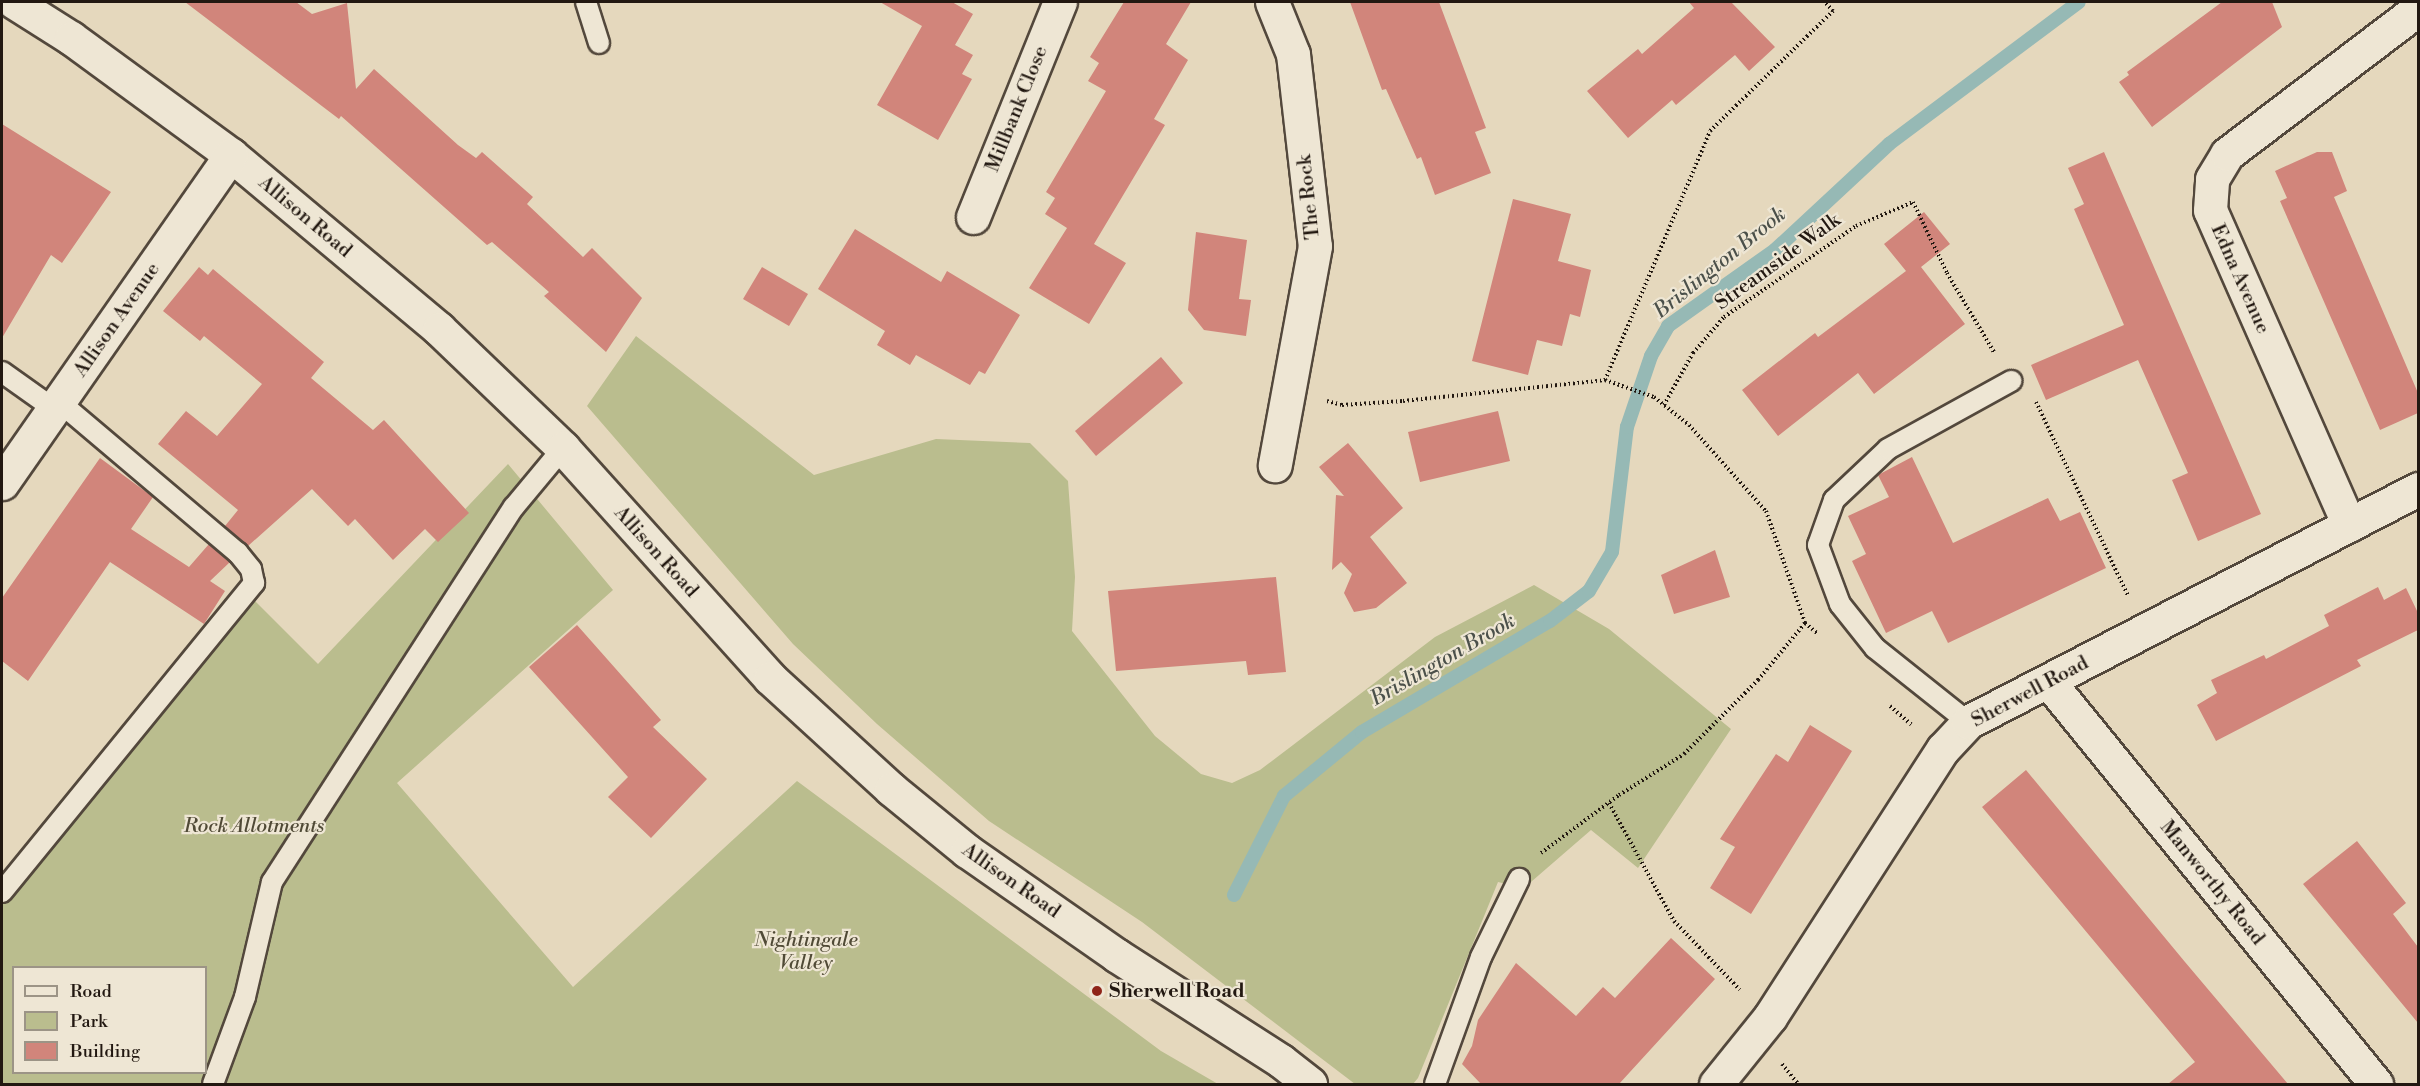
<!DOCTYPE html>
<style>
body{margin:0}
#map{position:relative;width:2420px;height:1086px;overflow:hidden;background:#e5d8bd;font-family:"Libre Bodoni",serif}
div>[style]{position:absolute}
.green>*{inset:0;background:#babd8e}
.stream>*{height:14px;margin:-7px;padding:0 7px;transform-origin:7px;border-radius:7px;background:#96b9b5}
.building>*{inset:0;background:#d1857b}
.path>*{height:4px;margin-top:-2px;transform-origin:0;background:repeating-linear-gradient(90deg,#221811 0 1.5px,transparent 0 4.5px)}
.roads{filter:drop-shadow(2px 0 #53483c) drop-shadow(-2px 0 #53483c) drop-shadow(0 2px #53483c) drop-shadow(0 -2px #53483c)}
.lane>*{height:20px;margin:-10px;padding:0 10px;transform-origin:10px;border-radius:10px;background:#eee6d4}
.street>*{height:33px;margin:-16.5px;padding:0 16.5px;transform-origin:16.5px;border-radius:16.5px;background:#eee6d4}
.dots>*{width:16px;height:16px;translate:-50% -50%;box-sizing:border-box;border:3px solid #eee6d4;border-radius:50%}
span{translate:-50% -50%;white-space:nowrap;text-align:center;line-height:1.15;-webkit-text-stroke:4.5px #eee6d4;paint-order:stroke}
.street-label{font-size:20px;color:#221811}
.park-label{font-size:20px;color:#504a36;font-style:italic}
.poi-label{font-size:20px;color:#221811;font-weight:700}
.left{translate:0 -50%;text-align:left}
.water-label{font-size:21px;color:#4b504a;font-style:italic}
.frame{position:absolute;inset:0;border:3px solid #221811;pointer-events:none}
.legend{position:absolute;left:12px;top:966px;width:195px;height:108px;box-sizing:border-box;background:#eee6d4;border:2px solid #9c9486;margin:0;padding:8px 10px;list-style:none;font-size:18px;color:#221811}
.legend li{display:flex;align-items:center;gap:12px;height:30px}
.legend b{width:30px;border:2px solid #9c9486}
</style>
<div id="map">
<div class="green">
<div style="clip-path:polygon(636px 336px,814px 475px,936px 439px,1030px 443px,1068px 481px,1075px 577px,1072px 631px,1155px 736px,1201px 774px,1232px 783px,1260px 770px,1435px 637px,1534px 585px,1609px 629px,1731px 729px,1638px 868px,1591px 830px,1524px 888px,1498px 882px,1418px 1078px,1413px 1084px,1355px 1084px,1142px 922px,989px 821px,877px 724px,793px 644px,587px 406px)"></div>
<div style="clip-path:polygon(evenodd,508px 464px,613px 590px,397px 783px,573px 987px,797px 781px,1161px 1051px,1218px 1084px,2px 1084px,2px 896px,250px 596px,318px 664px,508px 464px,14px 968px,206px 968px,206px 1072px,14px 1072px,14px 968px)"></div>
</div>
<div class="stream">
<div style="left:1234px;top:895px;width:111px;rotate:-63.2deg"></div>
<div style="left:1284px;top:796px;width:101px;rotate:-39.4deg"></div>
<div style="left:1362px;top:732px;width:218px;rotate:-30.6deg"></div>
<div style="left:1550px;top:621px;width:49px;rotate:-37.6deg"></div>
<div style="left:1589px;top:591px;width:45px;rotate:-59.5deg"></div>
<div style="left:1612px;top:552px;width:126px;rotate:-83.2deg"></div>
<div style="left:1627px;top:427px;width:75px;rotate:-71.3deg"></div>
<div style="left:1651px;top:356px;width:34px;rotate:-60deg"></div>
<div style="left:1668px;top:326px;width:131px;rotate:-35.4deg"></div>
<div style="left:1775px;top:250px;width:156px;rotate:-42.9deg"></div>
<div style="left:1889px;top:144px;width:237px;rotate:-36.8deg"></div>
</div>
<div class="building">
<div style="clip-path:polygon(185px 2px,296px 2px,312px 14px,347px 3px,356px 89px,374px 69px,458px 145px,476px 158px,482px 152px,533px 197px,527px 204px,583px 257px,592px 248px,642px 298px,606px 352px,544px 296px,549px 292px,492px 242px,487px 245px,341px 116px,339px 119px)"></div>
<div style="clip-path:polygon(880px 2px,952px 2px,973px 14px,955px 45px,973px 55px,962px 74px,972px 79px,938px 140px,877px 105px,922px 26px)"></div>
<div style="clip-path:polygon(1124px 2px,1191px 2px,1166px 44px,1188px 60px,1154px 119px,1165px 125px,1094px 244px,1126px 263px,1089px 324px,1029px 288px,1067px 228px,1045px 214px,1055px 198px,1046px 192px,1106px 91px,1088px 81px,1099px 63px,1090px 57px)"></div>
<div style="clip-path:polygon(1350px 2px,1439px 2px,1486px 128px,1475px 132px,1491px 173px,1435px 195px,1421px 157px,1417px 159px,1386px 89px,1382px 90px)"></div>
<div style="clip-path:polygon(1689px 2px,1731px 2px,1775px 47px,1749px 71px,1735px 55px,1676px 105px,1672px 100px,1628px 138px,1587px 91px,1638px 49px,1642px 54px,1694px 8px)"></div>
<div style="clip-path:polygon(2222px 2px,2272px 2px,2282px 27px,2152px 127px,2119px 82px,2129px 75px,2127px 72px)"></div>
<div style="clip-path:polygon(2px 124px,111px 192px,62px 263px,51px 255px,2px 338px)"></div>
<div style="clip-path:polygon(2104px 152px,2261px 514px,2198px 541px,2172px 480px,2188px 473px,2138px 360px,2046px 400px,2031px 365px,2124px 325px,2074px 209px,2084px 204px,2068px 168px)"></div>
<div style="clip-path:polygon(2317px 152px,2332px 152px,2347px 191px,2334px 197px,2418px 393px,2418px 413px,2380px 430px,2280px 201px,2287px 198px,2275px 171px)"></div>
<div style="clip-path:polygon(1513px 199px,1571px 214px,1558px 261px,1591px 270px,1580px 317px,1570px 314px,1562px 346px,1537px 340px,1528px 375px,1472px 361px)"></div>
<div style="clip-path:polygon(1924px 212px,1950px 244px,1921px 267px,1965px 324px,1874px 394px,1858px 373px,1778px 436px,1742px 390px,1815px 333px,1818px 337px,1906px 271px,1884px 244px)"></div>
<div style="clip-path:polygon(855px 229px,941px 282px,947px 271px,1020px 315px,985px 374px,979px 371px,970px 385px,916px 355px,910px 365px,877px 345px,885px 331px,818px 289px)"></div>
<div style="clip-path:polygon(1196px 232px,1247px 240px,1239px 299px,1251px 300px,1246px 336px,1204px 330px,1188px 310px)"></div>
<div style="clip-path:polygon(199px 267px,208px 275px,213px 269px,324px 362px,311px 378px,373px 430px,384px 420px,469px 513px,438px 542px,425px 529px,393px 560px,355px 519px,348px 526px,312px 489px,248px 546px,225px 526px,238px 510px,158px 444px,186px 411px,217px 436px,262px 384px,204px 336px,200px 341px,163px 311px)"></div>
<div style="clip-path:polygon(762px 267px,808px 294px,789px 326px,743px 299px)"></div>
<div style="clip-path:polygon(1161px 357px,1183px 383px,1096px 456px,1075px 431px)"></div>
<div style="clip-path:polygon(1498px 411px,1510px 461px,1420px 482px,1408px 432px)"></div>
<div style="clip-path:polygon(1348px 443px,1403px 508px,1370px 537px,1407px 583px,1376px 608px,1354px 612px,1344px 593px,1352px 574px,1341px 562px,1332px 570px,1336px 495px,1344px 496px,1319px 467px)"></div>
<div style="clip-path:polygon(1912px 457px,1953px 543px,2048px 498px,2060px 521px,2080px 512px,2106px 568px,1948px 643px,1932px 611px,1886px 633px,1852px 561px,1866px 554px,1848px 516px,1889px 497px,1878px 475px)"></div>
<div style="clip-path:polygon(100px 458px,153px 497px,131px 529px,189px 567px,209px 544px,230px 562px,210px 581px,225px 591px,204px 624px,110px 562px,28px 681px,2px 661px,2px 598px)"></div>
<div style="clip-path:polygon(1715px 550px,1730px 597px,1674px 614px,1661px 575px)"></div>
<div style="clip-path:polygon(1276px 577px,1286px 672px,1248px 675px,1246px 661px,1116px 671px,1108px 591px)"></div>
<div style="clip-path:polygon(2378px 587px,2384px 600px,2406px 588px,2418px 613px,2418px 630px,2357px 660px,2361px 666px,2216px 741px,2197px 705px,2217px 693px,2211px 680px,2264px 655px,2266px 659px,2329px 626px,2324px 615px)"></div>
<div style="clip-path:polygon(577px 625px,661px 720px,653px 727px,707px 779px,651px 838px,608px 797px,628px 777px,529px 667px)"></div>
<div style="clip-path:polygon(1810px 725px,1852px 751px,1751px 914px,1710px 888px,1735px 847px,1720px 839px,1776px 754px,1788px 762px)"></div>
<div style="clip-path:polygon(2026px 770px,2185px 962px,2288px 1084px,2168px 1084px,2195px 1062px,1982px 807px)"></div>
<div style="clip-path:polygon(2357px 841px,2406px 903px,2393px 914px,2418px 947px,2418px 1023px,2303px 884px)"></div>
<div style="clip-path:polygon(1671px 938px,1715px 979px,1619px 1084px,1481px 1084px,1462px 1064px,1472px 1046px,1478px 1020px,1516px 963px,1576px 1016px,1603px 987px,1615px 998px)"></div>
</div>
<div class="path">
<div style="left:1605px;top:380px;width:270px;rotate:-67.1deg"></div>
<div style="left:1710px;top:131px;width:172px;rotate:-44.3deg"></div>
<div style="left:1833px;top:11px;width:12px;rotate:-132deg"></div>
<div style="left:1327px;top:401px;width:16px;rotate:15deg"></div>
<div style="left:1342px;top:405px;width:61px;rotate:-3.8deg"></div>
<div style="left:1403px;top:401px;width:203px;rotate:-5.9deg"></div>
<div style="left:1605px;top:380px;width:52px;rotate:19.1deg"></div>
<div style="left:1654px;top:397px;width:45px;rotate:38.7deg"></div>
<div style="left:1689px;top:425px;width:115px;rotate:48.2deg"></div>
<div style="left:1766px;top:511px;width:119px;rotate:70.8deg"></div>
<div style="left:1805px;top:623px;width:16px;rotate:40deg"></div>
<div style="left:2036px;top:402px;width:215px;rotate:64.6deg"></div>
<div style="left:1664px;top:405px;width:60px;rotate:-60.9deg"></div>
<div style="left:1693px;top:353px;width:48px;rotate:-49.3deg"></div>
<div style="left:1724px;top:317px;width:160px;rotate:-34.6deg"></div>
<div style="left:1856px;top:226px;width:62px;rotate:-22.8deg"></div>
<div style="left:1913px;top:202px;width:79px;rotate:64.4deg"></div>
<div style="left:1947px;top:273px;width:92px;rotate:59.3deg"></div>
<div style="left:1890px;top:706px;width:28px;rotate:41deg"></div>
<div style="left:1609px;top:803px;width:135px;rotate:61.2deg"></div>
<div style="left:1674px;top:921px;width:95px;rotate:46.3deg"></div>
<div style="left:1541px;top:853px;width:97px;rotate:-36.6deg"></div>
<div style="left:1619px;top:795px;width:77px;rotate:-32.2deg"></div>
<div style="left:1684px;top:754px;width:105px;rotate:-45deg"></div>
<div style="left:1758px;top:680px;width:74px;rotate:-50.5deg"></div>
<div style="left:1782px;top:1064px;width:26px;rotate:51deg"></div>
</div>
<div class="roads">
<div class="lane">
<div style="left:586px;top:2px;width:43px;rotate:72.4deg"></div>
<div style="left:2px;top:372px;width:64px;rotate:35.4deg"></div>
<div style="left:1968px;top:722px;width:119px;rotate:-141.5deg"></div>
<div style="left:1875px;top:648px;width:56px;rotate:-128.5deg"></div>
<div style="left:1840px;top:604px;width:63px;rotate:-110.4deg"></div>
<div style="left:1818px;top:545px;width:48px;rotate:-70.4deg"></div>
<div style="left:1834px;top:500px;width:74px;rotate:-43.4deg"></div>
<div style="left:1888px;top:449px;width:141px;rotate:-28.9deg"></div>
<div style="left:2px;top:892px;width:399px;rotate:-50.8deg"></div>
<div style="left:254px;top:583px;width:14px;rotate:-102deg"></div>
<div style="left:251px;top:569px;width:21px;rotate:-129deg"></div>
<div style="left:238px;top:553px;width:234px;rotate:-139.8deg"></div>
<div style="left:213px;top:1084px;width:93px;rotate:-69.8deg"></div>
<div style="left:245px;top:997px;width:118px;rotate:-76.8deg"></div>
<div style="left:272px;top:882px;width:446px;rotate:-57.2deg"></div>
<div style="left:514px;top:507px;width:77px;rotate:-50.3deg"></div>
<div style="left:1435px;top:1084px;width:135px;rotate:-70.1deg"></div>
<div style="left:1481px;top:957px;width:87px;rotate:-64deg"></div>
</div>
<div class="street">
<div style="left:14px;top:2px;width:67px;rotate:32.3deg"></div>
<div style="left:71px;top:38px;width:198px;rotate:36.2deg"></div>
<div style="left:231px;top:155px;width:271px;rotate:39.9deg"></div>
<div style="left:439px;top:329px;width:172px;rotate:43.8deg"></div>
<div style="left:563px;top:448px;width:309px;rotate:48deg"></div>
<div style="left:770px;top:678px;width:164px;rotate:42.5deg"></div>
<div style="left:891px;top:789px;width:98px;rotate:39.2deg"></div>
<div style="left:967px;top:851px;width:182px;rotate:34.9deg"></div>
<div style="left:1116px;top:955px;width:196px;rotate:32.7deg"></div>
<div style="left:1281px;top:1061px;width:37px;rotate:38deg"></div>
<div style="left:1272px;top:2px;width:56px;rotate:68deg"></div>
<div style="left:1293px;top:54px;width:193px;rotate:83.5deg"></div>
<div style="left:1315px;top:246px;width:223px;rotate:100.4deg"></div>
<div style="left:973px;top:217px;width:232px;rotate:-68deg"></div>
<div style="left:2px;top:483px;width:400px;rotate:-55.1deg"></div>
<div style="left:2349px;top:525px;width:344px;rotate:-113.8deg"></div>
<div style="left:2210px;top:210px;width:31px;rotate:-86deg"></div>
<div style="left:2212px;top:179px;width:29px;rotate:-59deg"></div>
<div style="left:2227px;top:154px;width:240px;rotate:-37.2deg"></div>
<div style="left:2048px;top:681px;width:520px;rotate:50.86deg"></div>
<div style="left:1716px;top:1084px;width:86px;rotate:-51.1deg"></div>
<div style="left:1770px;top:1017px;width:319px;rotate:-57.2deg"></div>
<div style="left:1943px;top:749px;width:37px;rotate:-47deg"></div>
<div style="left:1968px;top:722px;width:507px;rotate:-27.37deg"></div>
</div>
</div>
<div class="dots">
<div style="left:1097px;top:991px;background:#8f2418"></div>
</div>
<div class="street-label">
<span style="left:1017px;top:109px;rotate:-68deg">Millbank Close</span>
<span style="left:1309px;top:197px;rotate:-96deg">The Rock</span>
<span style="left:305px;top:217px;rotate:40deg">Allison Road</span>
<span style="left:1778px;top:262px;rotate:-36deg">Streamside Walk</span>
<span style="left:2240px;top:279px;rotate:66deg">Edna Avenue</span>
<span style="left:117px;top:320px;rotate:-55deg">Allison Avenue</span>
<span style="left:656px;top:552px;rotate:48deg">Allison Road</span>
<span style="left:2030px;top:692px;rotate:-28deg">Sherwell Road</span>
<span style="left:1011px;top:881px;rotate:35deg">Allison Road</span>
<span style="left:2212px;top:883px;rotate:51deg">Manworthy Road</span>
</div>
<div class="park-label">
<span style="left:254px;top:826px">Rock Allotments</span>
<span style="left:806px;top:952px">Nightingale<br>Valley</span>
</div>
<div class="poi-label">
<span class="left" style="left:1109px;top:991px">Sherwell Road</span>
</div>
<div class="water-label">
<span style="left:1720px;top:263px;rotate:-39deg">Brislington Brook</span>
<span style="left:1443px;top:660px;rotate:-30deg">Brislington Brook</span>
</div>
<div class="frame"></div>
<ul class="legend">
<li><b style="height:8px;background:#eee6d4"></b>Road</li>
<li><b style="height:16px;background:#babd8e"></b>Park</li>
<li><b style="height:16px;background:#d1857b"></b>Building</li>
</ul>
</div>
